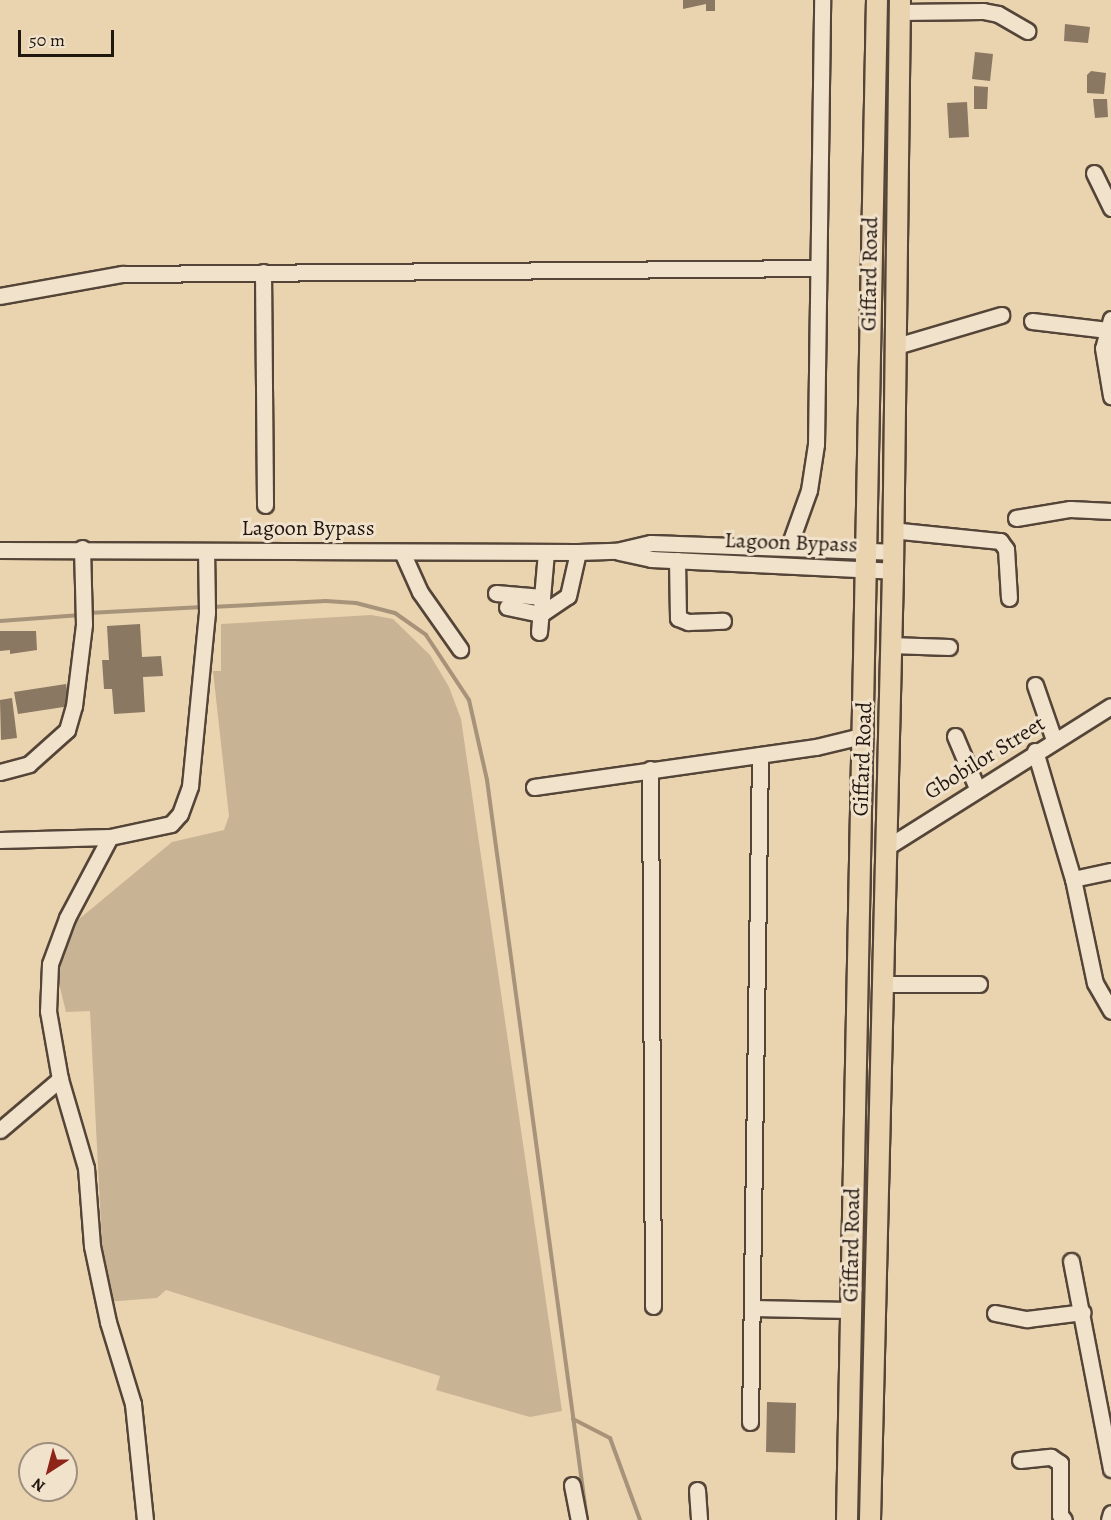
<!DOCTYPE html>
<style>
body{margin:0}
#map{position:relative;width:1111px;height:1520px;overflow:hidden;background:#ead3af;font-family:Alegreya,serif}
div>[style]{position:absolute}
.green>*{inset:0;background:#c8b394}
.stream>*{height:4px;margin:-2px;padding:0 2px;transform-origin:2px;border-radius:2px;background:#a69379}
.building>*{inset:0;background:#8a7863}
.roads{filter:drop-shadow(2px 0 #544538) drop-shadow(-2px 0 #544538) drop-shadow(0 2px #544538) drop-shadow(0 -2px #544538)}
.minor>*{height:15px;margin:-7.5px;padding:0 7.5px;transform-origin:7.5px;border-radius:7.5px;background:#f1e2cb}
.major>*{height:20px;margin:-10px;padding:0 10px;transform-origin:10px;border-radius:10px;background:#ead3af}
span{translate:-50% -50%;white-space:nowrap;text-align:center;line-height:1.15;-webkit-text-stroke:6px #f1e2cb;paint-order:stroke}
.street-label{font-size:22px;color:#221610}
.north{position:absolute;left:18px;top:1442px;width:60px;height:60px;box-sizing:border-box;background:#f1e2cb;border:2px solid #9e9080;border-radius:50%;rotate:216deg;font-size:16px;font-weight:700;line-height:24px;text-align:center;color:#221610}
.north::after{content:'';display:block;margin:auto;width:21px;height:27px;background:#8f2418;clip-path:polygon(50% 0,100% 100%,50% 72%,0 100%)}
.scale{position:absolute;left:18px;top:30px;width:96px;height:27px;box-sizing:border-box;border:3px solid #221610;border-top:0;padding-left:8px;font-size:18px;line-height:21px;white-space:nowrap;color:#221610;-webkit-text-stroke:4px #f1e2cb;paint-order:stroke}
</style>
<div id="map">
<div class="green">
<div style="clip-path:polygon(371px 615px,393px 619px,430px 655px,449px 687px,461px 719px,562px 1411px,530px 1417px,436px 1390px,440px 1376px,166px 1290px,157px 1298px,105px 1302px,90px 1011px,66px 1012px,55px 967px,67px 929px,172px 842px,224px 830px,229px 816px,213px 671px,221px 671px,221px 624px)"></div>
</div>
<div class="stream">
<div style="left:211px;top:607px;width:115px;rotate:-3deg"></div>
<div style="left:326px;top:601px;width:30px;rotate:4deg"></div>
<div style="left:356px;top:603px;width:40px;rotate:14.4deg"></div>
<div style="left:395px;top:613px;width:38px;rotate:35deg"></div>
<div style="left:426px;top:635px;width:78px;rotate:56.5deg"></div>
<div style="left:469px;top:700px;width:82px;rotate:77.3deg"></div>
<div style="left:487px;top:780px;width:747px;rotate:82.3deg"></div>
<div style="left:88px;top:613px;width:115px;rotate:-3deg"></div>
<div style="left:0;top:621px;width:81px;rotate:-4.2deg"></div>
<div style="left:573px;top:1419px;width:42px;rotate:27.2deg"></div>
<div style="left:610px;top:1438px;width:87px;rotate:69.9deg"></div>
</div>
<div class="building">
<div style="clip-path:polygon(683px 0,715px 0,715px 11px,706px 11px,706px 4px,683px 9px)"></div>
<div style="clip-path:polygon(1065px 24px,1090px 27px,1088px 43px,1064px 41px)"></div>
<div style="clip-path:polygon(975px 52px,993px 54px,990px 81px,972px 79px)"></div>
<div style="clip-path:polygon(1091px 71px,1106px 73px,1104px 94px,1087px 93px,1087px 75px)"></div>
<div style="clip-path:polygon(974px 86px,988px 87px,987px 109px,974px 109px)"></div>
<div style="clip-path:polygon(1093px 99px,1107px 99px,1108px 117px,1095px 118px)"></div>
<div style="clip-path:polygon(967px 102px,969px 137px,949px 138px,947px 103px)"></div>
<div style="clip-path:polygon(140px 624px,142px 657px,161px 656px,163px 676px,143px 677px,145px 712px,114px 714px,112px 689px,104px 689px,102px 660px,109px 660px,107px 626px)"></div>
<div style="clip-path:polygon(0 631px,36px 631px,37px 650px,10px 654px,10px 650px,0 651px)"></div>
<div style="clip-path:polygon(66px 684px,70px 706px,18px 714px,14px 692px)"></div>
<div style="clip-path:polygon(12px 698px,17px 738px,1px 740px,0 700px)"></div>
<div style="clip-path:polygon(767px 1402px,796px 1403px,795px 1453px,766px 1452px)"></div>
</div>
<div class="roads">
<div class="minor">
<div style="left:899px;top:12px;width:84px;rotate:-0.7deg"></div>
<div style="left:983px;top:11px;width:15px;rotate:11deg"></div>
<div style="left:998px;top:14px;width:34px;rotate:30deg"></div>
<div style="left:1094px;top:173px;width:39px;rotate:64deg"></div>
<div style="left:263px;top:272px;width:233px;rotate:89.5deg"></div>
<div style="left:0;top:296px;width:124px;rotate:-10.2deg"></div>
<div style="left:122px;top:274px;width:696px;rotate:-0.49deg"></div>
<div style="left:1111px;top:319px;width:30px;rotate:105deg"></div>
<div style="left:1103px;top:348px;width:49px;rotate:80.5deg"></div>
<div style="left:1032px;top:321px;width:76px;rotate:6.8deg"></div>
<div style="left:893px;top:347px;width:113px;rotate:-16.5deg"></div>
<div style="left:1016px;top:518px;width:55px;rotate:-9.5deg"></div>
<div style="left:1070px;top:509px;width:41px;rotate:2.8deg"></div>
<div style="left:891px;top:530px;width:110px;rotate:5.8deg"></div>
<div style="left:1000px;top:541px;width:10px;rotate:53deg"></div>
<div style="left:1006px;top:549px;width:49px;rotate:86.5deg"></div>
<div style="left:789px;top:546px;width:59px;rotate:-70.3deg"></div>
<div style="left:809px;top:490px;width:47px;rotate:-81.3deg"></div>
<div style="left:816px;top:444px;width:444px;rotate:-89.2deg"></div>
<div style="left:0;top:550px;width:578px;rotate:0.2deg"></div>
<div style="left:578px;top:552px;width:38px;rotate:-2deg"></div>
<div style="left:616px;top:551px;width:36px;rotate:-13deg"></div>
<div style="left:651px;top:543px;width:240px;rotate:2.1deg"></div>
<div style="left:402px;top:552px;width:44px;rotate:65.8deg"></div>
<div style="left:420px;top:592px;width:70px;rotate:54.9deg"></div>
<div style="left:619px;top:552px;width:33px;rotate:12deg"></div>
<div style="left:651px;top:559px;width:242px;rotate:2.8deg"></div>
<div style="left:677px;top:560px;width:58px;rotate:89deg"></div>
<div style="left:678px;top:618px;width:11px;rotate:22deg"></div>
<div style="left:688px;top:622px;width:35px;rotate:-2deg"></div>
<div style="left:496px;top:593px;width:46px;rotate:5deg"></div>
<div style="left:507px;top:607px;width:35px;rotate:12deg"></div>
<div style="left:541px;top:614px;width:32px;rotate:-34deg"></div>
<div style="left:568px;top:596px;width:45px;rotate:-77.2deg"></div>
<div style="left:539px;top:632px;width:80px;rotate:-85deg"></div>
<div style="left:890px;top:645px;width:59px;rotate:1.9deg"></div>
<div style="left:1035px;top:685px;width:58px;rotate:70.9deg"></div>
<div style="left:955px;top:736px;width:56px;rotate:67.1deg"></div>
<div style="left:1035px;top:751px;width:134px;rotate:73.5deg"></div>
<div style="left:1073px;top:879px;width:106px;rotate:78.1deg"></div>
<div style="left:1095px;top:983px;width:32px;rotate:60deg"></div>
<div style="left:650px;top:769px;width:537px;rotate:89.68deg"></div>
<div style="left:0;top:772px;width:30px;rotate:-15deg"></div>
<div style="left:29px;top:764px;width:51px;rotate:-41.8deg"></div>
<div style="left:67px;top:730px;width:25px;rotate:-74deg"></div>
<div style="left:74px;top:706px;width:83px;rotate:-83deg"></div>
<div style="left:84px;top:624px;width:76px;rotate:-91.5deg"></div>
<div style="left:534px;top:787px;width:285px;rotate:-8.1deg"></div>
<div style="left:816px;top:747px;width:46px;rotate:-13.7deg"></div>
<div style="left:110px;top:837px;width:92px;rotate:118deg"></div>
<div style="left:67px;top:918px;width:49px;rotate:110.3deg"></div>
<div style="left:50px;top:964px;width:47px;rotate:92.4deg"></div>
<div style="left:48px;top:1011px;width:69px;rotate:80deg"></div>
<div style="left:60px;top:1079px;width:93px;rotate:73.7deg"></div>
<div style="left:86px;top:1168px;width:78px;rotate:85.6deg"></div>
<div style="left:92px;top:1246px;width:78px;rotate:78.1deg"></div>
<div style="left:108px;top:1322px;width:86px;rotate:73deg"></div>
<div style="left:133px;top:1404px;width:117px;rotate:84.1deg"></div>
<div style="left:0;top:840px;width:110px;rotate:-1.6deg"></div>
<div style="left:110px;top:837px;width:62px;rotate:-12deg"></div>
<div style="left:171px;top:824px;width:13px;rotate:-48deg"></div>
<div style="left:180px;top:814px;width:30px;rotate:-70deg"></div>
<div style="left:190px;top:786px;width:175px;rotate:-84.4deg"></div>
<div style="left:207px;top:612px;width:61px;rotate:-90.9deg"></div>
<div style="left:884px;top:849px;width:268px;rotate:-32.2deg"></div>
<div style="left:1073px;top:879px;width:39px;rotate:-12deg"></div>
<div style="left:881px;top:984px;width:98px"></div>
<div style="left:0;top:1130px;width:79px;rotate:-40.4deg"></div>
<div style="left:1071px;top:1261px;width:212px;rotate:79.1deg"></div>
<div style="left:752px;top:1308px;width:97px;rotate:1.2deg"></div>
<div style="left:995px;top:1313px;width:33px;rotate:11deg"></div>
<div style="left:1027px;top:1319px;width:56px;rotate:-7.1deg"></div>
<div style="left:750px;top:1422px;width:667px;rotate:-89.14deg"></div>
<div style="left:1020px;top:1460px;width:31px;rotate:-6deg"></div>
<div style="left:1051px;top:1457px;width:11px;rotate:34deg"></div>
<div style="left:1060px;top:1463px;width:52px;rotate:90deg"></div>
<div style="left:1060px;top:1515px;width:6px;rotate:51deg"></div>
<div style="left:572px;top:1485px;width:36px;rotate:79deg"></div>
<div style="left:697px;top:1490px;width:30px;rotate:86deg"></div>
<div style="left:1109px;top:1520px;width:7px;rotate:-74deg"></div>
</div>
<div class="major">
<div style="left:847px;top:1520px;width:1520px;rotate:-88.87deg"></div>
<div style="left:870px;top:1520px;width:949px;rotate:-88.61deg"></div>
<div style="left:893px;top:571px;width:571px;rotate:-89.3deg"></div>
</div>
</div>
<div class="street-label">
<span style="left:870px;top:274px;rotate:-89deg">Giffard Road</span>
<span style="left:308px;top:529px">Lagoon Bypass</span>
<span style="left:791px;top:543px;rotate:2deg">Lagoon Bypass</span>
<span style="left:985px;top:758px;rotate:-32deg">Gbobilor Street</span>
<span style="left:863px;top:759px;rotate:-88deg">Giffard Road</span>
<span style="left:852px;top:1245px;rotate:-89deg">Giffard Road</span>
</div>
<div class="north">N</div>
<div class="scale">50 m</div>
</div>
